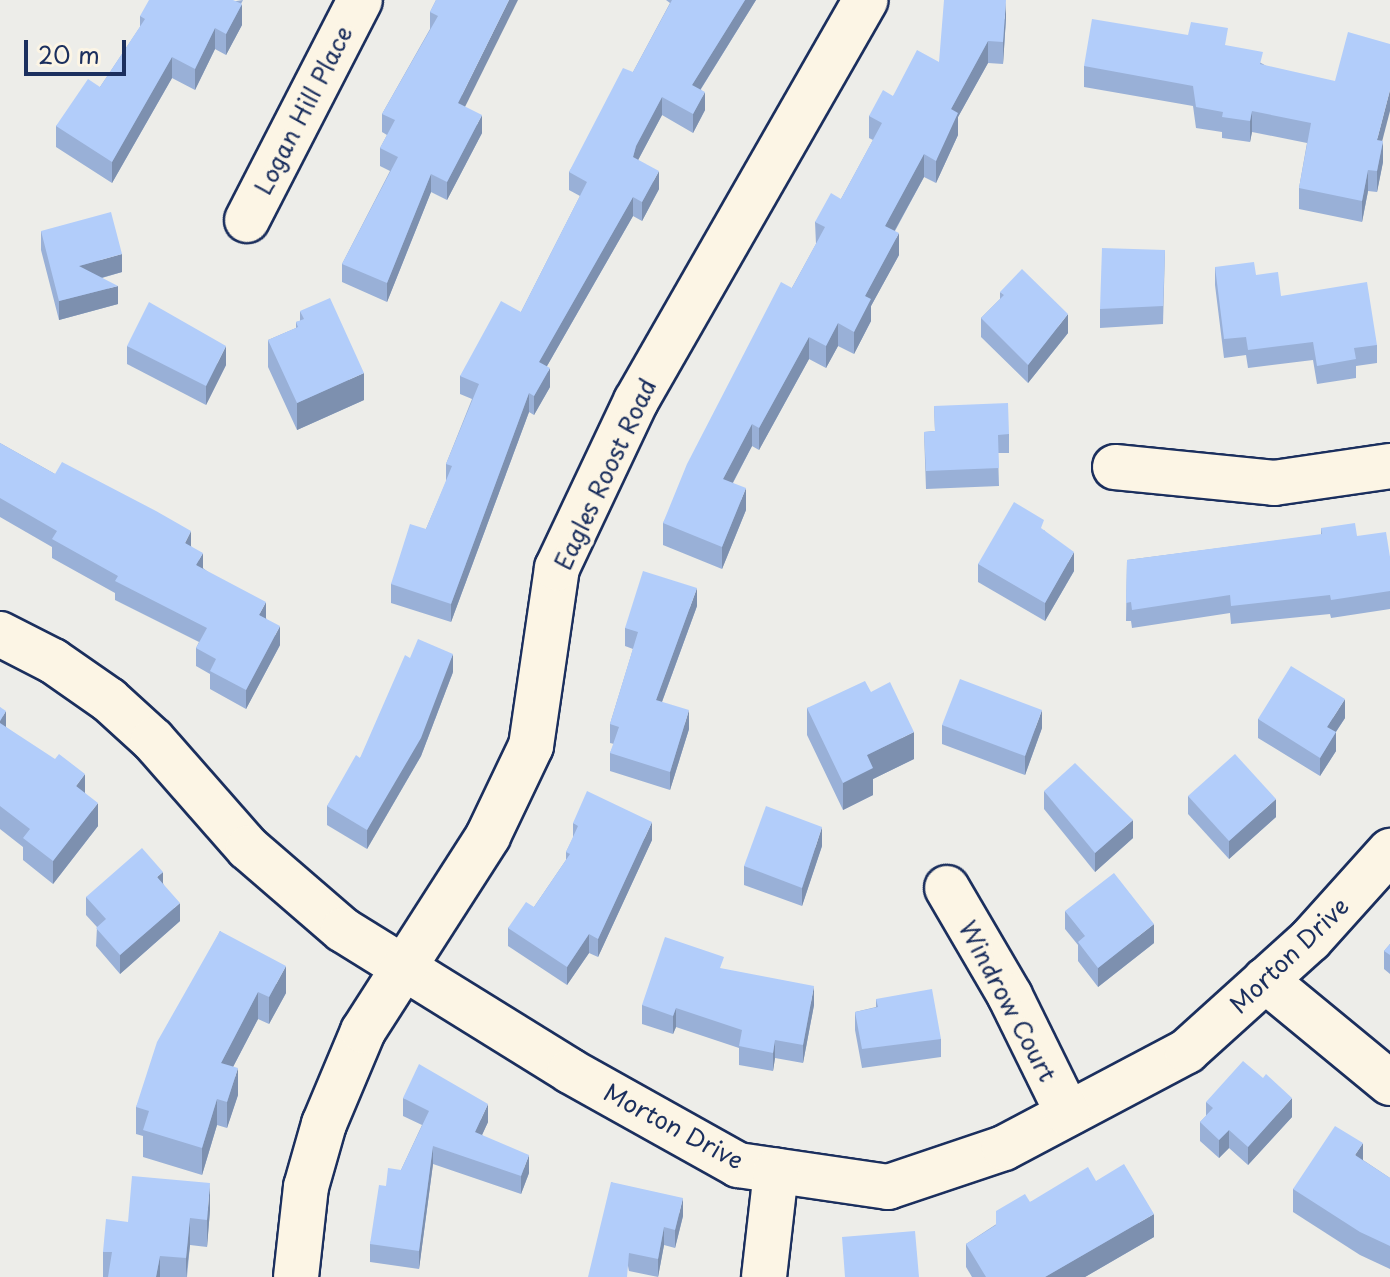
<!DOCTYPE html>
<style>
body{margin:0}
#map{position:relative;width:1390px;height:1277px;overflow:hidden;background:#edede9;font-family:"Playpen Sans",sans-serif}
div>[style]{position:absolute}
.roads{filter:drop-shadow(2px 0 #1b2f5e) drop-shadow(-2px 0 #1b2f5e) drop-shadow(0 2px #1b2f5e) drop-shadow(0 -2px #1b2f5e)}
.minor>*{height:44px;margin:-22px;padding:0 22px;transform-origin:22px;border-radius:22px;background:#fcf5e5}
.wall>*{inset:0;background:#99b0d7}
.shaded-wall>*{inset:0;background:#7d90af}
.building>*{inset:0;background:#b2cdfa}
span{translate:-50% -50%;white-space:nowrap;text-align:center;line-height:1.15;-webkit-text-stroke:8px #fcf5e5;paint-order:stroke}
.street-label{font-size:24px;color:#1b2f5e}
.scale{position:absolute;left:24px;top:40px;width:102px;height:36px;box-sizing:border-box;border:4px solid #1b2f5e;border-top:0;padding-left:10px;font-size:24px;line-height:28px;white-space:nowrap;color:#1b2f5e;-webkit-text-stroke:6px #fcf5e5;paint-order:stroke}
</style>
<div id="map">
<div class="roads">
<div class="minor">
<div style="left:247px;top:220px;width:247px;rotate:-62.8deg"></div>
<div style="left:1115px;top:467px;width:160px;rotate:5.7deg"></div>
<div style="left:1274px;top:483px;width:117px;rotate:-8.3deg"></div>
<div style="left:0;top:634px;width:59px;rotate:27deg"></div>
<div style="left:53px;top:661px;width:68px;rotate:34.9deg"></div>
<div style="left:109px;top:700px;width:59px;rotate:42.3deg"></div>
<div style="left:153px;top:740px;width:144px;rotate:48.7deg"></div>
<div style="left:248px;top:848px;width:125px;rotate:40.8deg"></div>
<div style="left:343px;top:930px;width:267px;rotate:31.8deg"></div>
<div style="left:570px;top:1071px;width:193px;rotate:29.2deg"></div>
<div style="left:738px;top:1165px;width:152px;rotate:8.3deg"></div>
<div style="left:888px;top:1187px;width:122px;rotate:-18.6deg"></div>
<div style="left:1004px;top:1148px;width:207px;rotate:-27.9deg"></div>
<div style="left:1187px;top:1051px;width:166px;rotate:-42.1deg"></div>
<div style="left:1310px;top:940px;width:120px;rotate:-48deg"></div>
<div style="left:947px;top:888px;width:125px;rotate:59.7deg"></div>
<div style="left:1010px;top:996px;width:131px;rotate:63.8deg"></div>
<div style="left:1265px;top:980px;width:162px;rotate:39.5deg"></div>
<div style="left:296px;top:1277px;width:91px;rotate:-83.7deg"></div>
<div style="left:306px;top:1187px;width:66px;rotate:-74.1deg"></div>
<div style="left:324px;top:1124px;width:101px;rotate:-67.2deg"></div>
<div style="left:363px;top:1031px;width:232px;rotate:-57.3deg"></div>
<div style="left:488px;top:836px;width:100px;rotate:-64.5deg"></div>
<div style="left:531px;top:746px;width:180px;rotate:-81.7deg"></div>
<div style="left:557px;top:568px;width:185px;rotate:-64.7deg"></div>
<div style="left:636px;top:401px;width:462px;rotate:-60.2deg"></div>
<div style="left:764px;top:1277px;width:107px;rotate:-83.5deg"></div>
</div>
</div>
<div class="wall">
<div style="clip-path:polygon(243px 0,241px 4px,242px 25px,226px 55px,215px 49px,195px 90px,172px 78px,112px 183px,56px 147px,56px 126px,100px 87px,140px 27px,140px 16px)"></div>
<div style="clip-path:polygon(436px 0,465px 107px,482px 133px,447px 200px,431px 192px,387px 302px,342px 282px,342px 264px,390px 171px,380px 166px,380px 148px,387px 135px,382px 132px,382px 114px,430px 29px,430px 12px)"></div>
<div style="clip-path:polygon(666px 0,756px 0,701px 89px,705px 110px,693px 133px,662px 115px,638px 160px,659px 189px,642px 221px,633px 216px,547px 366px,550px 387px,534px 415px,529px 412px,451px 622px,391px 603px,391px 584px,426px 529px,446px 482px,446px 464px,472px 399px,460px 394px,460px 376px,521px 312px,580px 196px,569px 190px,569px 172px,633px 72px,670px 3px)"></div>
<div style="clip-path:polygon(1006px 18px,1003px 64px,988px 63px,958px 117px,958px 135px,936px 183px,924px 177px,895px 231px,899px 255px,871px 306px,871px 321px,854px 354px,838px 346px,826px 368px,809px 359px,759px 450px,752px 446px,733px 483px,746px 510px,722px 569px,663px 545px,663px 523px,816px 244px,815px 222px,841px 199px,873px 140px,869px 138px,869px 116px,893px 96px,939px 62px)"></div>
<div style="clip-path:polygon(1228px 46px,1263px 64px,1382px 141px,1383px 162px,1377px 192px,1368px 191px,1362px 222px,1299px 209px,1299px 188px,1307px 143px,1252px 132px,1250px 142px,1222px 138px,1222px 132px,1196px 128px,1193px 106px,1084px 87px,1084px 66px)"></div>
<div style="clip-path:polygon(41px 231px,122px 272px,102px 278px,118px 304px,59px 320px,41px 250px)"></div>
<div style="clip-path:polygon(1165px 250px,1163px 324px,1100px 328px,1100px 309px)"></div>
<div style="clip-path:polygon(1215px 267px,1256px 275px,1281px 296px,1377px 345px,1377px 363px,1356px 366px,1356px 378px,1317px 384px,1313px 360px,1248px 368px,1246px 355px,1224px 358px,1215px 285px)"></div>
<div style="clip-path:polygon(1000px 292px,1068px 333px,1028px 383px,981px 337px,981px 318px,1000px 299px)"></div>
<div style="clip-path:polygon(300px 311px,364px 400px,297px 430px,268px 367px,268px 340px,296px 328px,296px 322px,300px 321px)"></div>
<div style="clip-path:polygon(127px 346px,226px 365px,206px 405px,127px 364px)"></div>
<div style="clip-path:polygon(934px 406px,1009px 434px,1009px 453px,998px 453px,999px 486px,926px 489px,924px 432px,935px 431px)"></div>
<div style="clip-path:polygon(0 443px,55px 474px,191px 546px,203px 568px,266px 618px,280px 645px,246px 709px,210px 689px,210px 674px,196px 666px,196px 648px,199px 642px,115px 600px,115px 593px,52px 558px,52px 547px,0 517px)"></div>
<div style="clip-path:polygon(1321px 528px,1357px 536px,1390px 557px,1390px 609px,1331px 618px,1330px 614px,1231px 624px,1230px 613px,1132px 628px,1131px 621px,1126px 621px,1127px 560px,1321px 535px)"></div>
<div style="clip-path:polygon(1044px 530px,1074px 571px,1045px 621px,978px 582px,978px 564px)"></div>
<div style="clip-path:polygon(697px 606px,662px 702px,689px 729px,670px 790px,610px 771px,610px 753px,614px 744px,610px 743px,610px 724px,633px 649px,625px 646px,625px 628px)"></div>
<div style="clip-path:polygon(453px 672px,421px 756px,367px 849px,327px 825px,327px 806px,360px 758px)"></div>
<div style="clip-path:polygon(871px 692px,914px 759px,873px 779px,873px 795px,843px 810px,807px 735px,807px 708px)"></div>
<div style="clip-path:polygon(0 707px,6px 727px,85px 793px,98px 826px,53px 884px,23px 860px,23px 847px,0 829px)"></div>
<div style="clip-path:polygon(1345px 718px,1336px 732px,1336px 751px,1320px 776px,1258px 738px,1258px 719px)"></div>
<div style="clip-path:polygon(942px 725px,1042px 728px,1025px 775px,942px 744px)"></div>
<div style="clip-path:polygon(1044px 791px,1133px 838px,1095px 872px,1044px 809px)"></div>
<div style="clip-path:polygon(1188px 796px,1276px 817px,1229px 859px,1188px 814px)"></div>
<div style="clip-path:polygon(573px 823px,652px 840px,598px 957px,589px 953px,567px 985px,508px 946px,508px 928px,534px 907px,566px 860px,566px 852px,573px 838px)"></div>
<div style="clip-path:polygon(822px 846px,802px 906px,744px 885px,744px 866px)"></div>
<div style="clip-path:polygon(163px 883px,180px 921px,120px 974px,96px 946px,97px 927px,86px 915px,86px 897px)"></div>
<div style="clip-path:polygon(1065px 911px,1154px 943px,1098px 987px,1078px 961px,1078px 945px,1065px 929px)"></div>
<div style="clip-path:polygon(220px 931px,286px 993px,269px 1024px,258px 1019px,233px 1067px,238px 1095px,227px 1128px,217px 1125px,202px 1175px,143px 1157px,143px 1136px,136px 1134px,136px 1107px)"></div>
<div style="clip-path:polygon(1390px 944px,1390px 974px,1384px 969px,1384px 951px)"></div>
<div style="clip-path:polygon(724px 969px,814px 1005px,803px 1063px,775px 1058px,773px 1071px,739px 1065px,739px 1048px,676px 1027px,673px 1034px,642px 1024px,642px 1005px)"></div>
<div style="clip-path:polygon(876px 999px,941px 1039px,941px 1057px,862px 1068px,855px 1030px,855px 1012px,876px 1007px)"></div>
<div style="clip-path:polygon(403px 1098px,488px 1122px,482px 1135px,529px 1173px,521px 1194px,433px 1164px,419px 1269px,370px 1262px,370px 1244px,386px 1186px,401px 1170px,422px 1125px,403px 1116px)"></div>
<div style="clip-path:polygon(1206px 1102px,1292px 1117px,1248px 1165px,1229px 1148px,1219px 1158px,1200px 1141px,1200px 1122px,1206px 1116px)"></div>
<div style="clip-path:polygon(1363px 1160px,1390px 1178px,1390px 1269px,1360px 1255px,1293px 1212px,1293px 1189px)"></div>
<div style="clip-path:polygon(1096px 1181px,1154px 1237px,1085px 1277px,972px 1277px,966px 1267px,966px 1244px,1030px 1202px)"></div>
<div style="clip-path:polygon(611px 1182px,683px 1216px,675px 1248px,664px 1245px,658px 1277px,629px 1271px)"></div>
<div style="clip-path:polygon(210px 1210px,207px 1247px,190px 1245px,187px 1277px,103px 1277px,103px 1252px,128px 1222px)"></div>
</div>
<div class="shaded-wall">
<div style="clip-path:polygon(509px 0,518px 0,458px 121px,458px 103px)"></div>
<div style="clip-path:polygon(745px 0,756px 0,692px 103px,692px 85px)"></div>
<div style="clip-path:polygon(1006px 0,1006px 18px,1003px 64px,1003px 42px)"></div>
<div style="clip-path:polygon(242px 4px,242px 25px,226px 55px,226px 34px)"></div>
<div style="clip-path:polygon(215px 28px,215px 49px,195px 90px,195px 69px)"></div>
<div style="clip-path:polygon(988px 41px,988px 63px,958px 117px,958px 135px,936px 183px,936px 161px,951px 109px)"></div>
<div style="clip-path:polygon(172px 57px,172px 78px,112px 183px,112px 162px)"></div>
<div style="clip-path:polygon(1390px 90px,1390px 111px,1377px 161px,1377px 140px)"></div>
<div style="clip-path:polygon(705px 92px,705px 110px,693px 133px,693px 114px)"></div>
<div style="clip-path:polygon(662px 97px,662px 115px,636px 164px,633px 157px,636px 146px)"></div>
<div style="clip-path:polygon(1252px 111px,1252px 132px,1250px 142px,1250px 121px)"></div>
<div style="clip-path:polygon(482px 115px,482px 133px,447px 200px,447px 182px)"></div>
<div style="clip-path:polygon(1383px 141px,1383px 162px,1377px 192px,1377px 171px)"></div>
<div style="clip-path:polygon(924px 154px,924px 177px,885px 248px,885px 226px)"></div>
<div style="clip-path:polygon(1368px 170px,1368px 191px,1362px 222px,1362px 201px)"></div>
<div style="clip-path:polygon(659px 171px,659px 189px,642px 221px,642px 202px)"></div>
<div style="clip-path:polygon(431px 174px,431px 192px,387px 302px,387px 283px)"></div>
<div style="clip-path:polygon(633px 197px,633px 216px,539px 380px,539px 362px)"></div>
<div style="clip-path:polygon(899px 233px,899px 255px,871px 306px,871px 321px,854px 354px,854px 332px,865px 296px)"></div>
<div style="clip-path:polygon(122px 254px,122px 272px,79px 284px,79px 266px)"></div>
<div style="clip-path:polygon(118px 286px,118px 304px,59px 320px,59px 301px)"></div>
<div style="clip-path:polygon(1068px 314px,1068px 333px,1028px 383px,1028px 365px)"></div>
<div style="clip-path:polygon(838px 323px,838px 346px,826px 368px,826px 346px)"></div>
<div style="clip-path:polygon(809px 337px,809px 359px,759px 450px,759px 428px)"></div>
<div style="clip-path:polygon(226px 346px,226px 365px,206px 405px,206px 386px)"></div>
<div style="clip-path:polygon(550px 368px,550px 387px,534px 415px,534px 396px)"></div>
<div style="clip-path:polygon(364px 373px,364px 400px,297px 430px,297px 403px)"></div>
<div style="clip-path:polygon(529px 393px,529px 412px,451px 622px,451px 604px)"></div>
<div style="clip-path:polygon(752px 424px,752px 446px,723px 501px,723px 479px)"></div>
<div style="clip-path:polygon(746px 488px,746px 510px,722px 569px,722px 547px)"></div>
<div style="clip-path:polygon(191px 531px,191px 550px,185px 543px)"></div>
<div style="clip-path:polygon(1074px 552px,1074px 571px,1045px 621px,1045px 603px)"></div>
<div style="clip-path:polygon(203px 553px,203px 572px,196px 565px)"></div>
<div style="clip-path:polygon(697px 588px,697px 606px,656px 718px,656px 700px)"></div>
<div style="clip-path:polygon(266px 602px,266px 620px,259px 615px)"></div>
<div style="clip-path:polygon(280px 626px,280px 645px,246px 709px,246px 690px)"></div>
<div style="clip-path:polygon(453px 654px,453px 672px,421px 756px,367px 849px,367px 830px)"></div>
<div style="clip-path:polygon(1345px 699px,1345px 718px,1327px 745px,1327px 727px)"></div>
<div style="clip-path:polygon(689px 710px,689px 729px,670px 790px,670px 772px)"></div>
<div style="clip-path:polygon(1042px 710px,1042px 728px,1025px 775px,1025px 756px)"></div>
<div style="clip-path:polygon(6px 711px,6px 734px,0 744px,0 721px)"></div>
<div style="clip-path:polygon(914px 732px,914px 759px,873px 779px,873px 795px,843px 810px,843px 783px,867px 755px)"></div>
<div style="clip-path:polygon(1336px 732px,1336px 751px,1320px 776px,1320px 758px)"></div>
<div style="clip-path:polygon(85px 774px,85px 796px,76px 786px)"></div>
<div style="clip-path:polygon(1276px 799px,1276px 817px,1229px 859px,1229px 841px)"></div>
<div style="clip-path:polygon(98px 803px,98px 826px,53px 884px,53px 861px)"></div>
<div style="clip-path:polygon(1133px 820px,1133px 838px,1095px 872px,1095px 853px)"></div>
<div style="clip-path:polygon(652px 822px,652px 840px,598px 957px,598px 939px)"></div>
<div style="clip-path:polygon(822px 827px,822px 846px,802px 906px,802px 888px)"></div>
<div style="clip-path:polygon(163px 872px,163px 890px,157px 877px)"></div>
<div style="clip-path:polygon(180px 903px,180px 921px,120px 974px,120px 955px)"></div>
<div style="clip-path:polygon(1154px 924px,1154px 943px,1098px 987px,1098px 968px)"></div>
<div style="clip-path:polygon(589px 934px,589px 953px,567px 985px,567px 967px)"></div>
<div style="clip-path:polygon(286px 966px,286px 993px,269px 1024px,269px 997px)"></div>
<div style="clip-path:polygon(814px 986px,814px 1005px,803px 1063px,803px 1045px)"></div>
<div style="clip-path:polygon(258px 992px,258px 1019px,221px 1090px,221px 1063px)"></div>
<div style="clip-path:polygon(676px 1008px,676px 1027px,673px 1034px,673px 1016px)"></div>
<div style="clip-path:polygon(775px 1040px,775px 1058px,773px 1071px,773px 1053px)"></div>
<div style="clip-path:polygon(238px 1068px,238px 1095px,227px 1128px,227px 1102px)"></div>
<div style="clip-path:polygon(1292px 1098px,1292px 1117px,1248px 1165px,1248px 1147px)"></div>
<div style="clip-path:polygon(217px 1099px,217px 1125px,202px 1175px,202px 1148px)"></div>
<div style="clip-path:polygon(488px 1104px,488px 1122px,475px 1150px,475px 1132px)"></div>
<div style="clip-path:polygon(1229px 1130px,1229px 1148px,1219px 1158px,1219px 1140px)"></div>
<div style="clip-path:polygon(1363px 1143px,1363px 1166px,1355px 1155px)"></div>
<div style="clip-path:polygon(433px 1146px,433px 1164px,419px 1269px,419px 1251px)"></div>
<div style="clip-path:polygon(529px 1155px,529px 1173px,521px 1194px,521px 1176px)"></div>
<div style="clip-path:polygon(210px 1183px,210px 1210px,207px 1247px,207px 1220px)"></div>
<div style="clip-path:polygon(683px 1198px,683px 1216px,675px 1248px,675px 1230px)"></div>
<div style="clip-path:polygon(1154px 1214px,1154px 1237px,1085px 1277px,1045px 1277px)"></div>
<div style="clip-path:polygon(190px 1218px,190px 1245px,186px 1277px,186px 1258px)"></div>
<div style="clip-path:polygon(664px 1227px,664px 1245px,658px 1277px,658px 1259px)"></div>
<div style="clip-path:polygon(160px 1256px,160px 1277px,156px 1277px)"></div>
</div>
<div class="building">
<div style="clip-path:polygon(149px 0,233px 0,242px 4px,226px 34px,215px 28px,195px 69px,172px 57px,112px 162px,56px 126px,88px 79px,100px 87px,145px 19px,140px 16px)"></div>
<div style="clip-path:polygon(436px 0,509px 0,458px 103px,482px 115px,447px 182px,431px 174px,387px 283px,342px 264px,398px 157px,380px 148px,395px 120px,382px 114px,438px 16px,430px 12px)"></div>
<div style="clip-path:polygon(672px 0,745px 0,692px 85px,705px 92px,693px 114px,662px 97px,636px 146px,633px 157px,659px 171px,642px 202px,633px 197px,539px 362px,550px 368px,534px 396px,529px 393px,451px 604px,391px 584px,410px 524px,426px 529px,452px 466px,446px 464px,479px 384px,460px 376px,501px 301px,521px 312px,587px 182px,569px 172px,623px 68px,633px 72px)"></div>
<div style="clip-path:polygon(944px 0,1006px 0,1003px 42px,988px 41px,951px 109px,958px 113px,936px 161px,924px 154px,885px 226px,899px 233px,865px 296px,871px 299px,854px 332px,838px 323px,826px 346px,809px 337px,759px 428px,752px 424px,723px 479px,746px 488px,722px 547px,663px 523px,687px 464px,781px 282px,792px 288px,825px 227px,815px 222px,831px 193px,841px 199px,882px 123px,869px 116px,883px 90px,893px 96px,917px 50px,939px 62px)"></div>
<div style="clip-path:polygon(1092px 19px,1188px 35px,1191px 22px,1228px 28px,1225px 45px,1263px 52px,1260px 64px,1335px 81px,1348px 32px,1390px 44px,1390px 90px,1377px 140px,1383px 141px,1377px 171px,1368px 170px,1362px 201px,1299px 188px,1311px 123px,1252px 111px,1250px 121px,1222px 117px,1223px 112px,1196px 107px,1193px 86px,1084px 66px)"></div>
<div style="clip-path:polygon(111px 212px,122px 254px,79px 266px,118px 286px,59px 301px,41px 231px)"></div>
<div style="clip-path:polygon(1102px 248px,1165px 250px,1163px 306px,1100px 309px)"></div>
<div style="clip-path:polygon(1254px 262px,1256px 275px,1278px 272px,1281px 296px,1367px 282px,1377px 345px,1354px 348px,1356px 359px,1317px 366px,1313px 342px,1248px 350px,1246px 337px,1224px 339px,1215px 267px)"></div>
<div style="clip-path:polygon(1022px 269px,1068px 314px,1028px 365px,981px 318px,1004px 295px,1000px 292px)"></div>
<div style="clip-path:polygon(330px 298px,364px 373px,297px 403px,268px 340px,298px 327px,296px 322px,304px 319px,300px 311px)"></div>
<div style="clip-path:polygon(149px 302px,226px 346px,206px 386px,127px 346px)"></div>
<div style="clip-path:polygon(1008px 403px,1009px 434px,998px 435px,999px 468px,926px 471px,924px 432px,935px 431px,934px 406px)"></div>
<div style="clip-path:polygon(0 443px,55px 474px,62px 462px,156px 511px,191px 531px,185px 543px,203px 553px,196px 565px,266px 602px,259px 615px,280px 626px,246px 690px,210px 671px,216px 659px,196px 648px,207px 628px,115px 581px,118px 576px,52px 539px,57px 531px,0 498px)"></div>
<div style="clip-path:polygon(1014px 502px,1044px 520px,1041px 528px,1074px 552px,1045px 603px,978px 564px)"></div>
<div style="clip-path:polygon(1355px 523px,1357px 536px,1386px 532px,1390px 557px,1390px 591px,1331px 600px,1330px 595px,1231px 606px,1230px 595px,1132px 610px,1131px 602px,1126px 603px,1127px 560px,1322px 534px,1321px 528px)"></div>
<div style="clip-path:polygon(643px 571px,697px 588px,656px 700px,689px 710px,670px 772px,610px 753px,619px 727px,610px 724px,638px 632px,625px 628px)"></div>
<div style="clip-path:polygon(418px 639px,453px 654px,421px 738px,367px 830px,327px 806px,356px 755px,360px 758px,405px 655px,410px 658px)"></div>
<div style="clip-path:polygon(1291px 666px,1345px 699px,1327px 727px,1336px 732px,1320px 758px,1258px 719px)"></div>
<div style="clip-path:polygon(960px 679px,1042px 710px,1025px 756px,942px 725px)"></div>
<div style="clip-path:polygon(865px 681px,871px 692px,890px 682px,914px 732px,867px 755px,873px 768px,843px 783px,807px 708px)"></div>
<div style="clip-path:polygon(0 707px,6px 711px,0 721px)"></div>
<div style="clip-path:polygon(0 723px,55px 759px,59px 754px,85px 774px,76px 786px,98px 803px,53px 861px,23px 838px,30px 829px,0 806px)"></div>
<div style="clip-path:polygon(1235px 754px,1276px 799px,1229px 841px,1188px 796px)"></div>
<div style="clip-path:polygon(1075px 763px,1133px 820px,1095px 853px,1044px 791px)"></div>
<div style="clip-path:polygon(587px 791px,652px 822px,598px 939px,589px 934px,567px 967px,508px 928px,526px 902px,534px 907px,570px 854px,566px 852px,578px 826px,573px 823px)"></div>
<div style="clip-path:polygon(766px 806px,822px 827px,802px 888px,744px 866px)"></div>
<div style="clip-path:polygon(142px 848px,163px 872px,157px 877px,180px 903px,120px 955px,96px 928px,106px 919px,86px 897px)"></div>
<div style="clip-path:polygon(1114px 873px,1154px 924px,1098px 968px,1078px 942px,1085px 936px,1065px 911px)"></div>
<div style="clip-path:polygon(220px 931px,286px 966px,269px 997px,258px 992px,221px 1063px,238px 1068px,227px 1102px,217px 1099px,202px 1148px,143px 1130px,149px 1111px,136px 1107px,157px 1042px)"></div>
<div style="clip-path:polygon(665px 937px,724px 957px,720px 968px,814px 986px,803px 1045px,775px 1040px,773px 1053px,739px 1046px,742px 1030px,676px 1008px,673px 1016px,642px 1005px)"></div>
<div style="clip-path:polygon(1390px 944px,1390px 955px,1384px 951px)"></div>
<div style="clip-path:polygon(932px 989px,941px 1039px,862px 1049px,855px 1012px,878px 1007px,876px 999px)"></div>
<div style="clip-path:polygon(1243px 1061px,1263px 1078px,1266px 1074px,1292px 1098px,1248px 1147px,1229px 1130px,1219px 1140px,1200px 1122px,1213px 1108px,1206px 1102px)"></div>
<div style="clip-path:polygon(419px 1064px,488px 1104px,475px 1132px,529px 1155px,521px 1176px,433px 1146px,419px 1251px,370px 1244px,379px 1185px,386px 1186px,388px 1168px,401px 1170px,429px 1111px,403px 1098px)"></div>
<div style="clip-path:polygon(1335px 1126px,1363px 1143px,1355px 1155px,1390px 1178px,1390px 1246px,1360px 1232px,1293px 1189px)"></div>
<div style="clip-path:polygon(1124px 1164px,1154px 1214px,1045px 1277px,986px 1277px,966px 1244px,996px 1225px,996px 1211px,1025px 1194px,1030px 1202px,1088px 1167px,1096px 1181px)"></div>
<div style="clip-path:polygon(132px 1176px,210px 1183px,207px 1220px,190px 1218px,186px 1258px,160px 1256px,156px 1277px,108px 1277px,112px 1252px,103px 1252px,106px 1219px,128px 1222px)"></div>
<div style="clip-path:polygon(611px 1182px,683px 1198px,675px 1230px,664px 1227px,658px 1259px,629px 1253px,627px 1277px,588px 1277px)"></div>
<div style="clip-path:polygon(915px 1231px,919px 1277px,845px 1277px,842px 1237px)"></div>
</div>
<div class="street-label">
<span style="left:303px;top:110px;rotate:-63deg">Logan Hill Place</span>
<span style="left:605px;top:474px;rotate:-65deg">Eagles Roost Road</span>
<span style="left:1289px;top:955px;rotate:-44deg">Morton Drive</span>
<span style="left:1008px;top:1001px;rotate:62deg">Windrow Court</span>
<span style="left:674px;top:1126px;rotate:28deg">Morton Drive</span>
</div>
<div class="scale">20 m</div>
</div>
